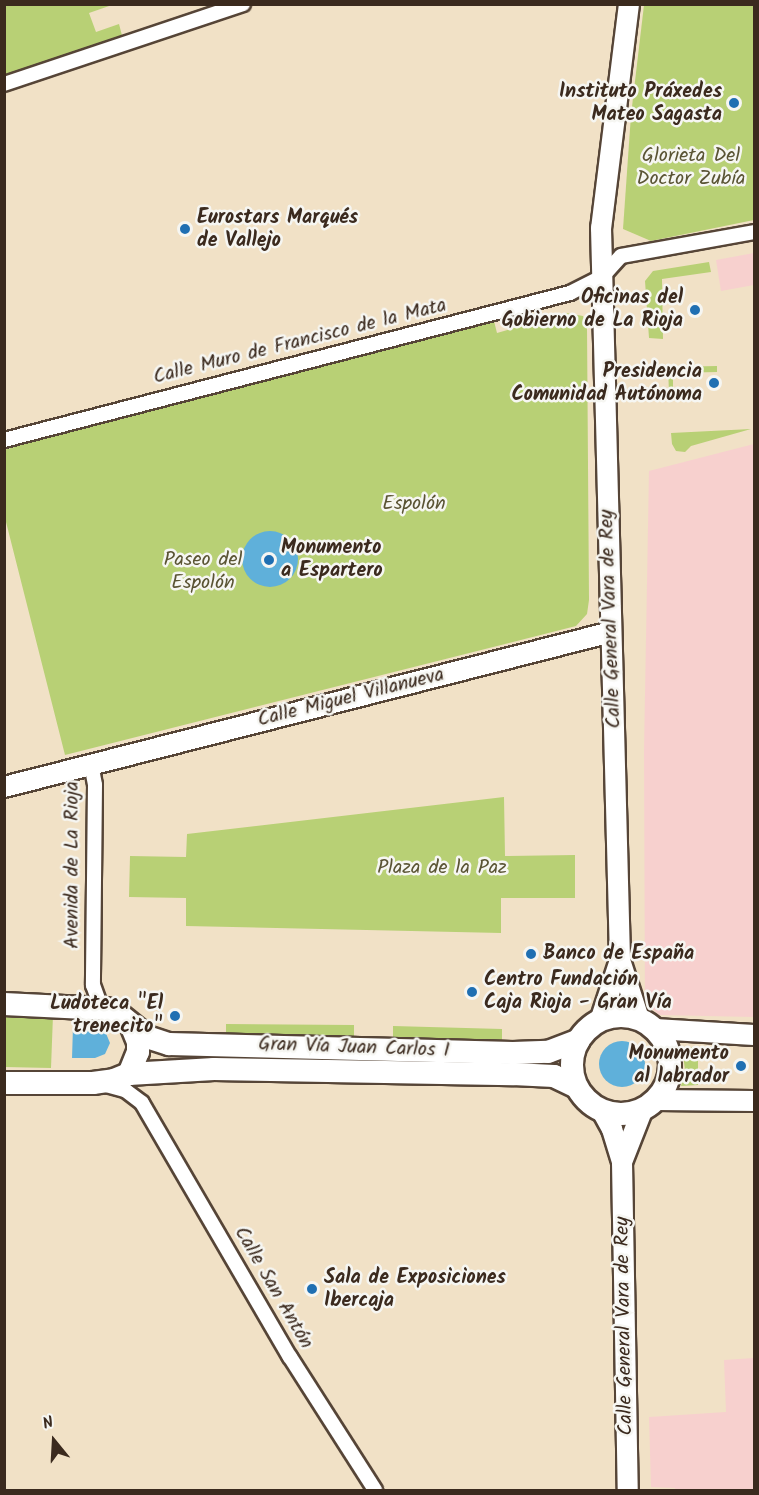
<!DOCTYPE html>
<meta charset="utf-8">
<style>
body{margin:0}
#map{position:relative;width:759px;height:1495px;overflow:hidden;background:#f1e1c6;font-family:Kalam,sans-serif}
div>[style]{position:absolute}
.built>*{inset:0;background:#f7d0ce}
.green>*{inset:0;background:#b8d075}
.water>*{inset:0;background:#5fb0da}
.round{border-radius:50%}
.roads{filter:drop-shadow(2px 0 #564537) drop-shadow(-2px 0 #564537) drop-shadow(0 2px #564537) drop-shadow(0 -2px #564537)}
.minor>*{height:14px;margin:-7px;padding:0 7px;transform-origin:7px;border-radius:7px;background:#fff}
.secondary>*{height:20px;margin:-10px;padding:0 10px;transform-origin:10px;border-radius:10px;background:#fff}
.primary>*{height:22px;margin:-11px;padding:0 11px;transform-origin:11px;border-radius:11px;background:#fff}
.primary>.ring{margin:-11px;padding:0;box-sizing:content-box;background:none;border:22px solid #fff;border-radius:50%}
.dots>*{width:16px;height:16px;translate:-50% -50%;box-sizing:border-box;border:3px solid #f6f6f2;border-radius:50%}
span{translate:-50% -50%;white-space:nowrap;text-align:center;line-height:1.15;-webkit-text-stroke:5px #f6f6f2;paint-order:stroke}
.poi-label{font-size:20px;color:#3b2a1e;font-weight:700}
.right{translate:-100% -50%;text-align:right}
.left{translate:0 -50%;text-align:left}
.park-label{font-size:20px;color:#5a5434}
.street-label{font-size:20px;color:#3b2a1e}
.frame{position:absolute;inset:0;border:6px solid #3b2a1e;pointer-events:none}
.north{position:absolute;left:24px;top:1411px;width:60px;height:60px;-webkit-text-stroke:4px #f6f6f2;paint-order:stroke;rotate:342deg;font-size:16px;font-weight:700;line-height:24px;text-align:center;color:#3b2a1e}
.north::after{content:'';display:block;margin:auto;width:21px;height:27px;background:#3b2a1e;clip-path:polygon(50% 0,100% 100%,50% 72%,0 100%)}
</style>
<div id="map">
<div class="built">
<div style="clip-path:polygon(754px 253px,754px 285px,721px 291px,716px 260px)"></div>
<div style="clip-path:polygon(754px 444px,754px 1017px,659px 1015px,645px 1002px,644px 751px,649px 471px)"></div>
<div style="clip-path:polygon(754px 1358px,754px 1490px,675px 1490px,675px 1488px,651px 1487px,649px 1417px,726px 1412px,724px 1360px)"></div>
</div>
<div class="green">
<div style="clip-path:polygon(4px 5px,112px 5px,89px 13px,96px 32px,119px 24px,124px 43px,5px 84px)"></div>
<div style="clip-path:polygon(644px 5px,754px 5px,754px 220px,651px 241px,623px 229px,631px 115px)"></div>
<div style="clip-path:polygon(709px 262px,711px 272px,662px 279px,663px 339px,649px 338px,645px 281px,653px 271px)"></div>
<div style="clip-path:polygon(566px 313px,583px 316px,587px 326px,589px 600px,587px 614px,576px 626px,65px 755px,5px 518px,4px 450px,61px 433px,494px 321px,497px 333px)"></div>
<div style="clip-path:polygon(717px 366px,717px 372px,673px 373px,673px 393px,669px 393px,668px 367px)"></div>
<div style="clip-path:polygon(751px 429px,691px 446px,685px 452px,676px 451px,672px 444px,671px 433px)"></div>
<div style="clip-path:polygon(504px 797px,505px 856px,575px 855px,575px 898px,501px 898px,501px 933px,186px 926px,186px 898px,129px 897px,130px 856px,186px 857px,187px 834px)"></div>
<div style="clip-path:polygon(5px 1014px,53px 1015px,51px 1068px,5px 1067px)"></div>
<div style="clip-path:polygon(226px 1024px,354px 1025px,354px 1037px,226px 1036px)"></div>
<div style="clip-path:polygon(393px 1026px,502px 1029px,502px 1041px,393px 1038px)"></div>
<div style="clip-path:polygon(682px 1047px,698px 1047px,698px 1085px,681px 1086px,685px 1070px)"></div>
</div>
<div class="water">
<div class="round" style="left:242px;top:531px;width:56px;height:56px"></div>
<div style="clip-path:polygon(73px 1026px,98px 1027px,105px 1031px,110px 1043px,105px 1054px,95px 1058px,72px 1058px)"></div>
<div class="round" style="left:599px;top:1041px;width:46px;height:46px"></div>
</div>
<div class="roads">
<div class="minor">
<div style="left:4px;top:84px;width:252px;rotate:-18.5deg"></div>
<div style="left:4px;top:440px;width:585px;rotate:-14.56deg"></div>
<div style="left:570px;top:293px;width:36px;rotate:-27deg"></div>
<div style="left:602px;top:277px;width:28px;rotate:-48deg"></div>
<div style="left:621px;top:256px;width:135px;rotate:-10.2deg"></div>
<div style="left:91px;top:764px;width:21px;rotate:79deg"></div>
<div style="left:95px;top:785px;width:200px;rotate:90.6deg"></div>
<div style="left:93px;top:985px;width:20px;rotate:70deg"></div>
<div style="left:100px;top:1004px;width:8px;rotate:40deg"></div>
<div style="left:106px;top:1085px;width:20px;rotate:15deg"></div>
<div style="left:125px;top:1090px;width:21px;rotate:37deg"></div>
<div style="left:142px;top:1103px;width:294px;rotate:59.8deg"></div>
<div style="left:290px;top:1357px;width:158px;rotate:57.4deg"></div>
</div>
<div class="secondary">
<div style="left:629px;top:4px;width:226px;rotate:97.1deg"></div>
<div style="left:601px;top:228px;width:732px;rotate:88.51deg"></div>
<div style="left:620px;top:960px;width:62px;rotate:72.1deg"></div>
<div style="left:4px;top:787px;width:626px;rotate:-14.32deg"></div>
<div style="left:600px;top:1021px;width:64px;rotate:-71.8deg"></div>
<div style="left:655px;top:1029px;width:99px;rotate:3.5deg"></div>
<div style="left:657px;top:1100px;width:97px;rotate:0.6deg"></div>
<div style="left:602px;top:1111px;width:21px;rotate:61deg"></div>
<div style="left:612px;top:1129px;width:34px;rotate:73deg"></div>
<div style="left:622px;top:1162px;width:328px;rotate:89deg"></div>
<div style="left:622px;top:1162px;width:55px;rotate:-68.6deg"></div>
</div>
<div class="primary">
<div style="left:4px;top:1004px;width:102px;rotate:2.8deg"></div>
<div style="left:106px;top:1009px;width:15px;rotate:23deg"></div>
<div style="left:120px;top:1015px;width:35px;rotate:39deg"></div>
<div style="left:147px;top:1037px;width:23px;rotate:18deg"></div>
<div style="left:169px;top:1044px;width:344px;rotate:1.5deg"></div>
<div style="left:513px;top:1053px;width:35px;rotate:-2deg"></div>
<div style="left:548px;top:1052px;width:33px;rotate:-21deg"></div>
<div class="ring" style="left:572px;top:1016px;width:76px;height:76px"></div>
<div style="left:129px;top:1074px;width:24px;rotate:-68deg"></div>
<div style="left:138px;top:1052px;width:10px;rotate:-90deg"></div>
<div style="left:138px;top:1042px;width:18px;rotate:-112deg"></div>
<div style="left:4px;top:1083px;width:89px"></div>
<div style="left:93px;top:1083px;width:21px;rotate:-8deg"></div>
<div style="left:114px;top:1080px;width:16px;rotate:-22deg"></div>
<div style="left:129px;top:1074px;width:85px;rotate:-3.4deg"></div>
<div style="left:214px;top:1069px;width:299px;rotate:1deg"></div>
<div style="left:513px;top:1074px;width:41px;rotate:2.8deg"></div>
<div style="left:554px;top:1076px;width:25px;rotate:26deg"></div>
</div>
</div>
<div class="dots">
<div style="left:734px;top:103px;background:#1f6fb2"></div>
<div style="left:185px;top:229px;background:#1f6fb2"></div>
<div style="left:695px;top:310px;background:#1f6fb2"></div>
<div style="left:714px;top:383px;background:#1f6fb2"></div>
<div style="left:269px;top:560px;background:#1f6fb2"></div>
<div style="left:531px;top:954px;background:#1f6fb2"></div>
<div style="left:472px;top:992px;background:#1f6fb2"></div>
<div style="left:175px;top:1016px;background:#1f6fb2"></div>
<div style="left:741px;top:1066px;background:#1f6fb2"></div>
<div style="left:312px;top:1289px;background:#1f6fb2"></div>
</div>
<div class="poi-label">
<span class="right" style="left:722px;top:104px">Instituto Práxedes<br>Mateo Sagasta</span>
<span class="left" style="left:197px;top:230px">Eurostars Marqués<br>de Vallejo</span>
<span class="right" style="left:683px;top:310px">Oficinas del<br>Gobierno de La Rioja</span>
<span class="right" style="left:702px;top:384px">Presidencia<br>Comunidad Autónoma</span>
<span class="left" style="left:281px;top:560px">Monumento<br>a Espartero</span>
<span class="left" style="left:543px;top:954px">Banco de España</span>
<span class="left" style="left:484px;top:992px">Centro Fundación<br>Caja Rioja - Gran Vía</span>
<span class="right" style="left:163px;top:1016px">Ludoteca "El<br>trenecito"</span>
<span class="right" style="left:729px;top:1066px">Monumento<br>al labrador</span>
<span class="left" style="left:324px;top:1290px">Sala de Exposiciones<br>Ibercaja</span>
</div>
<div class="park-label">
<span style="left:691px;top:168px">Glorieta Del<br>Doctor Zubía</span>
<span style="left:414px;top:504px">Espolón</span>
<span style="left:203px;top:572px">Paseo del<br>Espolón</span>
<span style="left:442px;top:868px">Plaza de la Paz</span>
</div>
<div class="street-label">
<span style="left:300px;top:342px;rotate:-14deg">Calle Muro de Francisco de la Mata</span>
<span style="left:611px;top:619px;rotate:-92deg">Calle General Vara de Rey</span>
<span style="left:351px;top:698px;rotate:-14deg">Calle Miguel Villanueva</span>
<span style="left:73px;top:865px;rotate:-90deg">Avenida de La Rioja</span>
<span style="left:354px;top:1048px;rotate:2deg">Gran Vía Juan Carlos I</span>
<span style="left:273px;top:1288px;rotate:60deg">Calle San Antón</span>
<span style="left:625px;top:1326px;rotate:-91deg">Calle General Vara de Rey</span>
</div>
<div class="frame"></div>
<div class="north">N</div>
</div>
